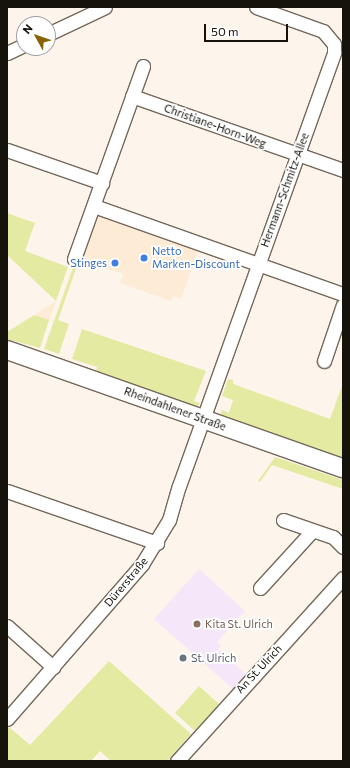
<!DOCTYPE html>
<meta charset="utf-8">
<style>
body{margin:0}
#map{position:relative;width:350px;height:768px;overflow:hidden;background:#fdf5eb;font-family:Commissioner,sans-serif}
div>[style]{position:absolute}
.built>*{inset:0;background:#feebd5}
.education>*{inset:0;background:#f5e6f9}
.green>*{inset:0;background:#e4eaa1}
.roads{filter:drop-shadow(1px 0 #74685a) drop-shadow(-1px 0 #74685a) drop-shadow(0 1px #74685a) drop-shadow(0 -1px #74685a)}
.street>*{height:13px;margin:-6.5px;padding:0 6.5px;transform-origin:6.5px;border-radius:6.5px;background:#fff}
.secondary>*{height:18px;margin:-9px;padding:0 9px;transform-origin:9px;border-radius:9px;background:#fff}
.dots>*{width:11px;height:11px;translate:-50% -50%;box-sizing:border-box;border:2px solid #fff;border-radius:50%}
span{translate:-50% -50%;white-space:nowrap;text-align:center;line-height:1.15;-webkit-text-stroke:3.5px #fff;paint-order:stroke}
.street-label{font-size:11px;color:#16120c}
.shop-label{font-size:11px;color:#366cbe}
.left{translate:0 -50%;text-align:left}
.right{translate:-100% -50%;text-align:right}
.education-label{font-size:11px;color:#785e54}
.worship-label{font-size:11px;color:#5b616d}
.frame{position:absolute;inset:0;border:8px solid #16120c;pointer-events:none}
.north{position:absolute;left:16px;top:16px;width:40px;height:40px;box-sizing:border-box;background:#fff;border:1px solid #a2a09e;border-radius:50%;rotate:310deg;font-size:11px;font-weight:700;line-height:16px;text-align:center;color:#16120c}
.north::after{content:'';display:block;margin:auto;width:14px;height:18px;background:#896301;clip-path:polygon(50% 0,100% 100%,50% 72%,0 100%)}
.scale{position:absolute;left:204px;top:24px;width:84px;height:18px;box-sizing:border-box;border:2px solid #16120c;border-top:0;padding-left:5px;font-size:12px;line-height:14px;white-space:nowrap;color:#16120c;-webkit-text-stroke:3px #fff;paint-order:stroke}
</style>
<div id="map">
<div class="built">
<div style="clip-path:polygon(96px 213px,199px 249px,181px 299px,173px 296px,171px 301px,120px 283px,123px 274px,101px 267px,102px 263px,93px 260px,90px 267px,78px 263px)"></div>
<div style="clip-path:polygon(56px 301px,49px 320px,34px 315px)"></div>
</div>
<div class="education">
<div style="clip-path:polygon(199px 569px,245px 611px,217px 642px,221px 645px,218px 649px,246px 674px,233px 689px,154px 619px)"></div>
</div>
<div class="green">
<div style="clip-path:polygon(7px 213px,35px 223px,25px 251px,68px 267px,56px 301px,7px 255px)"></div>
<div style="clip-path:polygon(75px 262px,78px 263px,58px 320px,69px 324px,59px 354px,44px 349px)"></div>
<div style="clip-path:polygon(34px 315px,49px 320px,40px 348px,7px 339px,7px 332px)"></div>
<div style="clip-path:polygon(82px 329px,206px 371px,194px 401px,200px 403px,196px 408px,121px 384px,96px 372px,97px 367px,72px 359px)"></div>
<div style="clip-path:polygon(228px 379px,233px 380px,233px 384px,330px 419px,343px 383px,343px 462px,219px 418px,222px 410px,229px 413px,233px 400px,222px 396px)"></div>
<div style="clip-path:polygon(275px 457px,343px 480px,343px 489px,272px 465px,260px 482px,258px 481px)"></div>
<div style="clip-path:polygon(109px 661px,191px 734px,167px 761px,111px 761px,100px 751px,91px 761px,7px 761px,7px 729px,9px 727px,30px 745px)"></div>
<div style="clip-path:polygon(199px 686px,219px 704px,195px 731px,175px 713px)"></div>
</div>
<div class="roads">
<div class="street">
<div style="left:48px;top:34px;width:63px;rotate:-25.3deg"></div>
<div style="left:7px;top:53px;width:19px;rotate:-25deg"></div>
<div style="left:132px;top:96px;width:224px;rotate:19.3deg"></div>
<div style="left:7px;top:150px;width:101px;rotate:19.2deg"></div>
<div style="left:94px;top:206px;width:264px;rotate:19.5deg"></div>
<div style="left:74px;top:259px;width:205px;rotate:-70.3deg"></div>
<div style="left:324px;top:361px;width:59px;rotate:-71.3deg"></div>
<div style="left:7px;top:491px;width:159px;rotate:19.1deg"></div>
<div style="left:283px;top:520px;width:53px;rotate:18.8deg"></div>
<div style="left:333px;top:537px;width:14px;rotate:45deg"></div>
<div style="left:260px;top:588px;width:77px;rotate:-47.6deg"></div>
<div style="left:7px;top:626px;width:62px;rotate:41.7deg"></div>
<div style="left:7px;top:719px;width:206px;rotate:-48.9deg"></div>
<div style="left:142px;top:564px;width:52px;rotate:-58.5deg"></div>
<div style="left:169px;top:520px;width:35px;rotate:-74deg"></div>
<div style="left:179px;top:486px;width:461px;rotate:-70.3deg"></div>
<div style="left:334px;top:52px;width:8px;rotate:-90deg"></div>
<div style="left:334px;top:44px;width:17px;rotate:-130deg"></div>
<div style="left:323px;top:31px;width:71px;rotate:-160.3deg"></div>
<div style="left:177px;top:761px;width:247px;rotate:-47.8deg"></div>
</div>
<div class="secondary">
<div style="left:7px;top:350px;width:356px;rotate:19.4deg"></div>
</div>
</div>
<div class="dots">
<div style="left:144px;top:258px;background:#3f7fe0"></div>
<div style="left:115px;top:263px;background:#3f7fe0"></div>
<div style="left:197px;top:624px;background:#8d6e63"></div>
<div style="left:183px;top:658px;background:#6b7280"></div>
</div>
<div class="street-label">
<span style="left:215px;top:126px;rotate:20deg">Christiane-Horn-Weg</span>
<span style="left:285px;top:190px;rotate:-70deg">Hermann-Schmitz-Allee</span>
<span style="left:175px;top:409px;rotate:20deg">Rheindahlener Straße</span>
<span style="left:126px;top:582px;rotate:-50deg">Dürerstraße</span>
<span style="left:259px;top:669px;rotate:-47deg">An St. Ulrich</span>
</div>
<div class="shop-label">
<span class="left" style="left:152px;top:258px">Netto<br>Marken-Discount</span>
<span class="right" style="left:107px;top:263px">Stinges</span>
</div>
<div class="education-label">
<span class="left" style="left:205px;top:624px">Kita St. Ulrich</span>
</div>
<div class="worship-label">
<span class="left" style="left:191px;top:658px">St. Ulrich</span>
</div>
<div class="frame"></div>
<div class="north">N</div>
<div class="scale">50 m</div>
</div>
